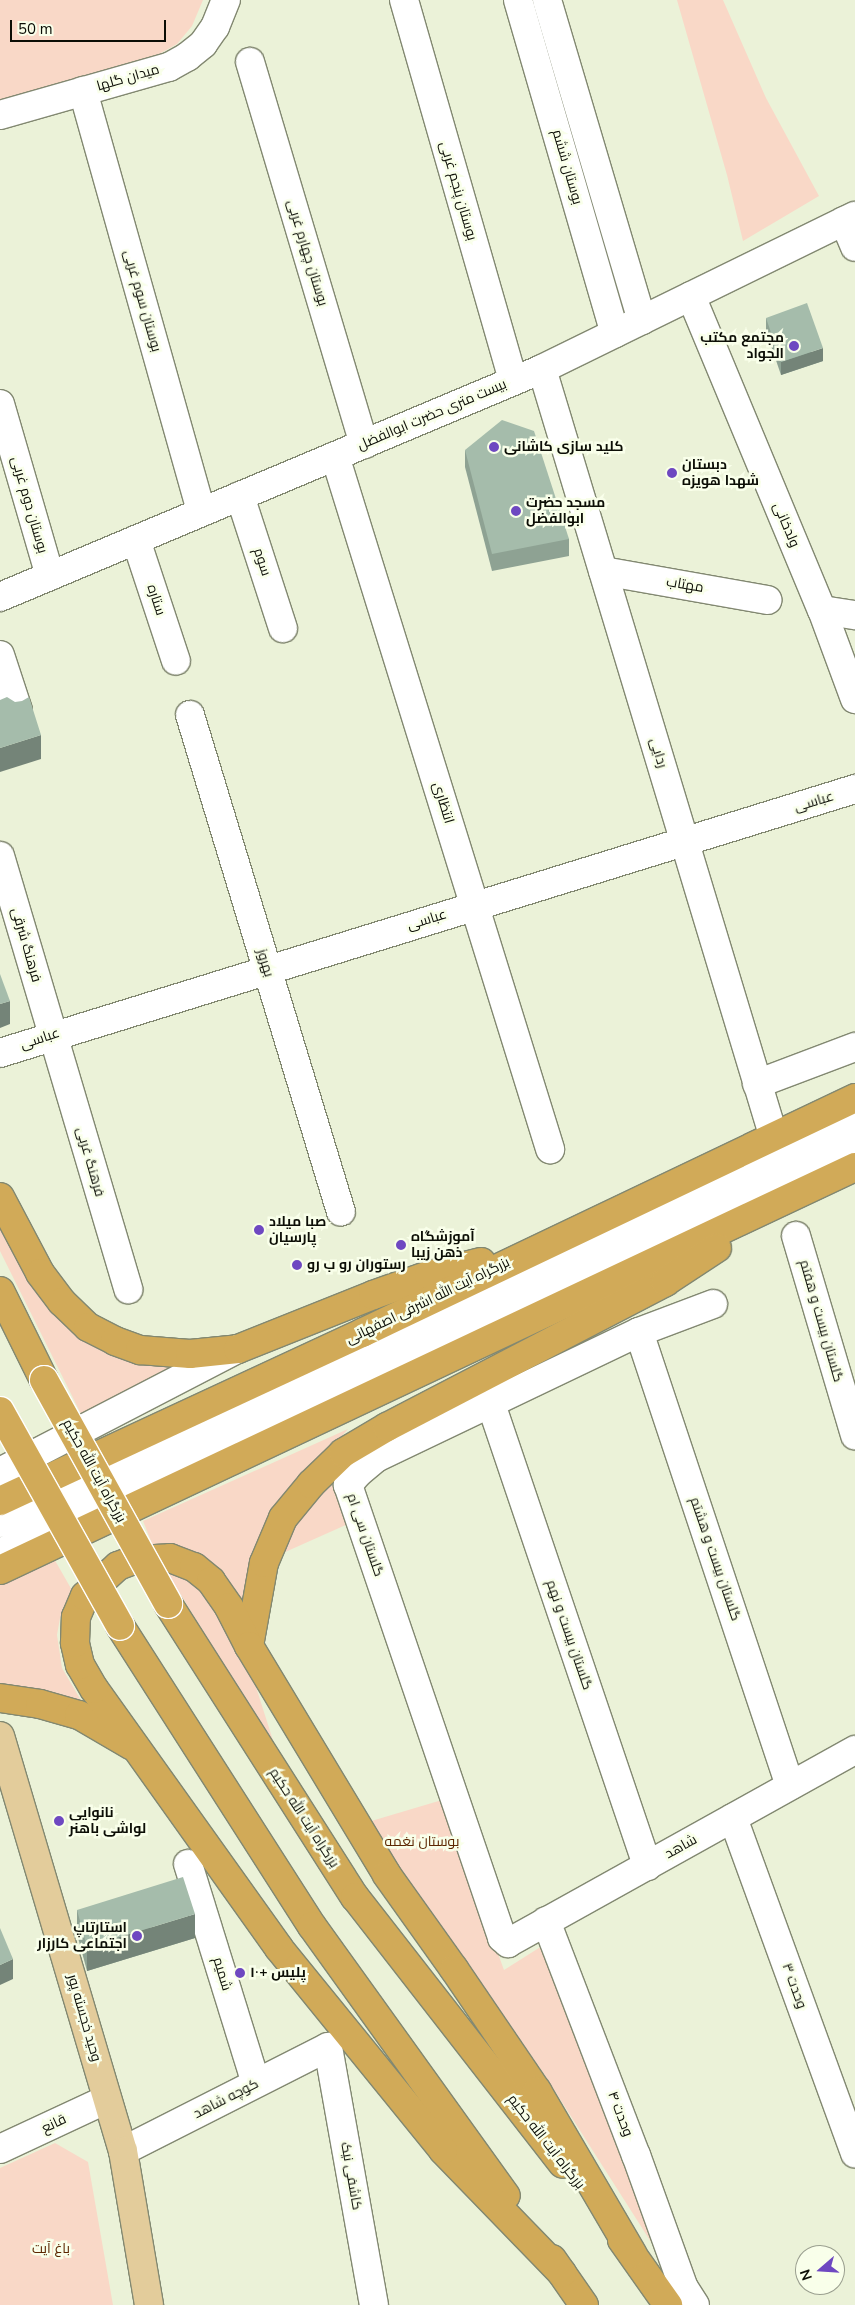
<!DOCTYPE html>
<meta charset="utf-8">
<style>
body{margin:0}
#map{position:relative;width:855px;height:2305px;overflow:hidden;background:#ebf2d8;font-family:"Nunito Sans",Cairo,sans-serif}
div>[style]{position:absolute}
.green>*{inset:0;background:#f9d8c7}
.roads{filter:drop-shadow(1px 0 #828871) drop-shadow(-1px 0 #828871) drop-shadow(0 1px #828871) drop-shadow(0 -1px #828871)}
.minor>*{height:28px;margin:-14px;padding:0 14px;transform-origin:14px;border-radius:14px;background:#fff}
.major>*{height:28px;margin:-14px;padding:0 14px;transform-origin:14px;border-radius:14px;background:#e3cc9b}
.highway>*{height:28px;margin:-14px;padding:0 14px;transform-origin:14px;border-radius:14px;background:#d1aa58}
.bridges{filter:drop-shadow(1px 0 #fff) drop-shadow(-1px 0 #fff) drop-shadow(0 1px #fff) drop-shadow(0 -1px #fff)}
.highway-bridge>*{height:28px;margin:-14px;padding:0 14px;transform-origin:14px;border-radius:14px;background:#d1aa58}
.wall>*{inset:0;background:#8ea293}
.shaded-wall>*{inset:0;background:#748478}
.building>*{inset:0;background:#a5bcab}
.dots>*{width:14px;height:14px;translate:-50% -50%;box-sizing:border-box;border:2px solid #f9ffea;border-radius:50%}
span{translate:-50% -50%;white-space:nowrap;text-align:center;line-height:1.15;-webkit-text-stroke:5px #f9ffea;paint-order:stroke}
.street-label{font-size:14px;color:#0c0e06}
.poi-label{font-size:14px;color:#0c0e06;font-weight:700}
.right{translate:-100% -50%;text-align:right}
.left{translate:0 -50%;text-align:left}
.park-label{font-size:14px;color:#5c2600}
.north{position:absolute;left:795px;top:2245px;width:50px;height:50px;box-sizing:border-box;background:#f9ffea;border:1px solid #9a9f8f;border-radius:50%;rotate:251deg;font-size:14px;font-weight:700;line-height:20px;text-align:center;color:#0c0e06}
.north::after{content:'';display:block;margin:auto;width:18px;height:22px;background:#6e48c1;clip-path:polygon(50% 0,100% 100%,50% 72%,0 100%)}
.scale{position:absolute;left:10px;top:20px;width:156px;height:22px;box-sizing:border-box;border:2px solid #0c0e06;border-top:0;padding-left:6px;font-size:15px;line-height:18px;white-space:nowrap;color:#0c0e06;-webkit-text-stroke:4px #f9ffea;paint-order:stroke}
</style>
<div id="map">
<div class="green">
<div style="clip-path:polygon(0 0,203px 0,192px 26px,177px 44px,159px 54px,0 100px)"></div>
<div style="clip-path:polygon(677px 0,723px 0,766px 98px,819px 196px,743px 241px,727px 175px)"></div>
<div style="clip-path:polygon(0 1212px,44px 1293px,198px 1365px,85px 1422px,0 1251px)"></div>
<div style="clip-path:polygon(348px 1429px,329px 1451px,244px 1620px,153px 1546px,143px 1521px)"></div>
<div style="clip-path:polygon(331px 1473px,348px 1524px,274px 1557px,284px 1534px)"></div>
<div style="clip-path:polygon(53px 1557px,73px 1592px,60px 1618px,57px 1635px,62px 1668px,86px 1709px,0 1690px,0 1584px)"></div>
<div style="clip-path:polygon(164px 1567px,200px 1583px,236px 1641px,256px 1687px,277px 1753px)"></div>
<div style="clip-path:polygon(442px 1800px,504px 1970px,542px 1946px,658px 2253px,544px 2074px,368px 1822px)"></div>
<div style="clip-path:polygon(55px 2143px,88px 2162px,113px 2305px,0 2305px,0 2168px)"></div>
</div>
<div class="roads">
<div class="minor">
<div style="left:404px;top:0;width:396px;rotate:74deg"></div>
<div style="left:518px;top:0;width:347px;rotate:73.8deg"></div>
<div style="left:547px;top:0;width:334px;rotate:73.5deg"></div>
<div style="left:250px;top:62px;width:399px;rotate:73.4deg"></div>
<div style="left:83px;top:91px;width:437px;rotate:74.3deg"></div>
<div style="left:0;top:115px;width:176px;rotate:-15.9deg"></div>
<div style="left:169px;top:67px;width:21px;rotate:-29deg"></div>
<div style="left:187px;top:57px;width:21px;rotate:-39deg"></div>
<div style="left:203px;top:44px;width:21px;rotate:-55deg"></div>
<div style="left:215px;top:27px;width:29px;rotate:-68deg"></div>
<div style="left:844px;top:221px;width:28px;rotate:67deg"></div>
<div style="left:691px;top:296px;width:340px;rotate:67.4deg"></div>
<div style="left:822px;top:610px;width:95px;rotate:69.7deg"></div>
<div style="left:542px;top:369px;width:803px;rotate:73.21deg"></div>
<div style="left:0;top:404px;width:179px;rotate:73.8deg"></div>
<div style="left:335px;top:456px;width:726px;rotate:72.76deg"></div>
<div style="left:240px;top:496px;width:139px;rotate:72deg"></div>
<div style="left:136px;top:540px;width:127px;rotate:71.7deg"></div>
<div style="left:603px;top:571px;width:167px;rotate:10deg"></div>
<div style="left:0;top:597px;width:588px;rotate:-22.81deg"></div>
<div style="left:542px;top:369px;width:348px;rotate:-26.1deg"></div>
<div style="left:822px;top:610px;width:33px;rotate:9deg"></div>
<div style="left:0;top:655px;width:58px;rotate:71.9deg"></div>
<div style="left:190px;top:715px;width:519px;rotate:73.1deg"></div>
<div style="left:0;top:856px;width:452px;rotate:73.5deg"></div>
<div style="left:0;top:1053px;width:895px;rotate:-17.16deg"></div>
<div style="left:757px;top:1084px;width:105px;rotate:-20.7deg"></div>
<div style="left:796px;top:1236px;width:208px;rotate:73.5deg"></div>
<div style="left:713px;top:1304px;width:79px;rotate:159.3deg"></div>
<div style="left:639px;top:1332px;width:292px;rotate:154.4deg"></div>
<div style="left:376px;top:1458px;width:23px;rotate:140deg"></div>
<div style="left:358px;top:1473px;width:16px;rotate:130deg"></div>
<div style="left:348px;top:1485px;width:478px;rotate:71.2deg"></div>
<div style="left:502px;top:1938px;width:8px;rotate:40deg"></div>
<div style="left:508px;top:1943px;width:397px;rotate:-29.1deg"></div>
<div style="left:639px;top:1332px;width:478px;rotate:71.6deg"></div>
<div style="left:491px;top:1404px;width:488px;rotate:71.3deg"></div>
<div style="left:0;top:1472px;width:267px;rotate:-27.4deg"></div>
<div style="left:0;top:1523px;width:133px;rotate:-23.9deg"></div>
<div style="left:122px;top:1469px;width:360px;rotate:-26.1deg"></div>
<div style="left:445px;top:1311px;width:307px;rotate:-24.5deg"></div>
<div style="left:724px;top:1184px;width:146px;rotate:-26deg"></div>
<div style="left:0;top:1553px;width:354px;rotate:-25.4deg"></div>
<div style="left:320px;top:1401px;width:162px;rotate:-26.7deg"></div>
<div style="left:465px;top:1328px;width:431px;rotate:-25.3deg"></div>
<div style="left:733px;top:1818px;width:357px;rotate:70deg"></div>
<div style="left:188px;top:1864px;width:229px;rotate:72.8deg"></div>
<div style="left:546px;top:1921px;width:251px;rotate:69deg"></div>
<div style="left:636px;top:2155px;width:141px;rotate:70.2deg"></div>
<div style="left:684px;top:2288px;width:20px;rotate:57deg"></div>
<div style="left:0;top:2149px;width:118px;rotate:-25deg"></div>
<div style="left:123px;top:2151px;width:230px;rotate:-26.9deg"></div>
<div style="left:328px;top:2047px;width:262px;rotate:79.9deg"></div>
</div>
<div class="major">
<div style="left:0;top:1736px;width:433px;rotate:73.5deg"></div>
<div style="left:123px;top:2151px;width:156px;rotate:80.4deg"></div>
</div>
<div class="highway">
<div style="left:0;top:1197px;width:86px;rotate:62.2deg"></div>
<div style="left:40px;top:1273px;width:36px;rotate:53deg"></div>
<div style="left:62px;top:1302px;width:36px;rotate:44deg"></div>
<div style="left:88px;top:1327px;width:30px;rotate:27deg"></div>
<div style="left:115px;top:1341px;width:27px;rotate:20deg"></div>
<div style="left:140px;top:1350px;width:50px;rotate:4.6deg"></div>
<div style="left:190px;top:1354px;width:48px;rotate:-5.9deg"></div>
<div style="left:238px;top:1349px;width:145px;rotate:-21.8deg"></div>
<div style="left:373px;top:1295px;width:59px;rotate:-19.7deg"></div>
<div style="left:429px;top:1275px;width:54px;rotate:-14deg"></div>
<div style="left:0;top:1291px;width:99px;rotate:63.7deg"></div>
<div style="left:0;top:1501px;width:399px;rotate:-24.9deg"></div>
<div style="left:362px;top:1333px;width:546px;rotate:-25.49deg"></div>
<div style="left:0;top:1570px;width:945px;rotate:-25.24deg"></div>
<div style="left:168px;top:1604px;width:348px;rotate:57.5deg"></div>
<div style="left:355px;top:1897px;width:338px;rotate:52.1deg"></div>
<div style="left:120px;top:1626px;width:356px;rotate:57.4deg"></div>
<div style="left:312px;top:1926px;width:332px;rotate:54.3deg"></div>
<div style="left:249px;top:1646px;width:84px;rotate:-79.8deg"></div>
<div style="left:264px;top:1563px;width:49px;rotate:-67.1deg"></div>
<div style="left:283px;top:1518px;width:44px;rotate:-50.5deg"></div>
<div style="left:311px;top:1484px;width:45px;rotate:-44.1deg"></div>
<div style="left:343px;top:1453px;width:51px;rotate:-30.6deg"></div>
<div style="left:387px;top:1427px;width:314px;rotate:-27.5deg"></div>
<div style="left:665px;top:1282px;width:62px;rotate:-33.2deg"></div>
<div style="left:0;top:1698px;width:40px;rotate:8.5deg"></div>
<div style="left:40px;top:1704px;width:41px;rotate:15.8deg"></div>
<div style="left:79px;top:1715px;width:61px;rotate:30.3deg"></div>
<div style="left:622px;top:2240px;width:80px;rotate:54.7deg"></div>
<div style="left:552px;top:2259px;width:56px;rotate:55.2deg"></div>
<div style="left:562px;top:2273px;width:171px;rotate:-134.1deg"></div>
<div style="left:443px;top:2150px;width:260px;rotate:-129.1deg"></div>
<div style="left:279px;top:1948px;width:318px;rotate:-125.5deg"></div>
<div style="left:94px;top:1689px;width:28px;rotate:-120deg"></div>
<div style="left:80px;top:1665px;width:23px;rotate:-103deg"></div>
<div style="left:75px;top:1643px;width:26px;rotate:-88deg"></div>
<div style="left:76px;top:1617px;width:23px;rotate:-67deg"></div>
<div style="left:85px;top:1596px;width:45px;rotate:-42.3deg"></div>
<div style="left:118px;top:1566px;width:17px;rotate:-21deg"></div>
<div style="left:134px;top:1560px;width:36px;rotate:-3deg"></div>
<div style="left:170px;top:1558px;width:26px;rotate:21deg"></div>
<div style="left:194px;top:1567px;width:22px;rotate:39deg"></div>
<div style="left:211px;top:1581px;width:32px;rotate:55deg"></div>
<div style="left:229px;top:1607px;width:44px;rotate:62.9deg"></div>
<div style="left:249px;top:1646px;width:267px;rotate:58.9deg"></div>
<div style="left:387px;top:1875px;width:115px;rotate:54.5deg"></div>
<div style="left:454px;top:1969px;width:148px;rotate:55.8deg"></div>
<div style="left:537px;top:2091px;width:188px;rotate:59.6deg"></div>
</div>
</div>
<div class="bridges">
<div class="highway-bridge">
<div style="left:44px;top:1380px;width:256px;rotate:61deg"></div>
<div style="left:0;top:1411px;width:246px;rotate:60.8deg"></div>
</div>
</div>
<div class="wall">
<div style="clip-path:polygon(766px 318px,823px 361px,781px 375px,766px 331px)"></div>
<div style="clip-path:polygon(465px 450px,569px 539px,569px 556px,492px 571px,465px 467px)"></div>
<div style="clip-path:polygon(77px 1910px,195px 1938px,87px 1971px,77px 1934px)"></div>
</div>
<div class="shaded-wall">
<div style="clip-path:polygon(823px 348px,823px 361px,781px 375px,781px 362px)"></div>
<div style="clip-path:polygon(41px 735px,41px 759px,0 772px,0 748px)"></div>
<div style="clip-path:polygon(10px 1001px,10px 1024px,0 1028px,0 1004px)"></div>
<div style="clip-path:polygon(195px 1914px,195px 1938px,87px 1971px,87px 1947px)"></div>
<div style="clip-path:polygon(13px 1959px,13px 1979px,0 1985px,0 1965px)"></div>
</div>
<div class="building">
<div style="clip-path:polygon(807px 303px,823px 348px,781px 362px,766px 318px)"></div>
<div style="clip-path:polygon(502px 420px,534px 431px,569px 539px,492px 554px,465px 450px)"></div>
<div style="clip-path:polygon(7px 697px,15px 702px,22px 701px,29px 697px,41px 735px,0 748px,0 700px)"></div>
<div style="clip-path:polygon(0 974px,10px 1001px,0 1004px)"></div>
<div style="clip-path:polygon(183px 1877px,195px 1914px,87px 1947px,77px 1910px)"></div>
<div style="clip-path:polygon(0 1928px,13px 1959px,0 1965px)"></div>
</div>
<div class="dots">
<div style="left:794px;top:346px;background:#6e48c1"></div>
<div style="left:494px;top:447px;background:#6e48c1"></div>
<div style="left:672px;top:473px;background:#6e48c1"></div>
<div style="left:516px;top:511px;background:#6e48c1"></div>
<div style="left:259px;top:1230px;background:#6e48c1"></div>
<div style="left:401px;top:1245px;background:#6e48c1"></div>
<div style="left:297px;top:1265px;background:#6e48c1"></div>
<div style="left:59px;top:1821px;background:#6e48c1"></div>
<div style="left:137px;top:1936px;background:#6e48c1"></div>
<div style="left:240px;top:1973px;background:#6e48c1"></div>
</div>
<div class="street-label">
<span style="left:128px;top:78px;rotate:-16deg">میدان گلها</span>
<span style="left:567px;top:167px;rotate:74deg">بوستان ششم</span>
<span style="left:458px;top:191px;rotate:74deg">بوستان پنجم غربی</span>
<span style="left:307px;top:253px;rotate:73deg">بوستان چهارم غربی</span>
<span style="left:142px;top:301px;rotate:74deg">بوستان سوم غربی</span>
<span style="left:432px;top:415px;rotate:-23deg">بیست متری حضرت ابوالفضل</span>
<span style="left:29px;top:505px;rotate:74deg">بوستان دوم غربی</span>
<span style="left:786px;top:525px;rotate:67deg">ولدخانی</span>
<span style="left:262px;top:562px;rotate:72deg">سوم</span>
<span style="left:685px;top:585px;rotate:10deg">مهتاب</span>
<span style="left:156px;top:600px;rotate:72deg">ستاره</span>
<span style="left:658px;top:753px;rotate:73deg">ردایی</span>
<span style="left:814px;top:802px;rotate:-17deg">عباسی</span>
<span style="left:443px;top:803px;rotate:73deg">انتظاری</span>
<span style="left:427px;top:920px;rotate:-17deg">عباسی</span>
<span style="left:26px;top:945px;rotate:74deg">فرهنگ شرقی</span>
<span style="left:265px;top:963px;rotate:73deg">بهروز</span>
<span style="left:40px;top:1039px;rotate:-18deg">عباسی</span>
<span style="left:90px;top:1162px;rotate:74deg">فرهنگ غربی</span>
<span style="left:428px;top:1301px;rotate:-26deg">بزرگراه آیت الله اشرفی اصفهانی</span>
<span style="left:821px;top:1321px;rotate:74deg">گلستان بیست و هفتم</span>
<span style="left:94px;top:1471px;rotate:61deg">بزرگراه آیت الله حکیم</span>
<span style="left:365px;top:1535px;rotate:71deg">گلستان سی ام</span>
<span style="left:715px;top:1559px;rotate:71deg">گلستان بیست و هشتم</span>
<span style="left:569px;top:1635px;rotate:71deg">گلستان بیست و نهم</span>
<span style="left:304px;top:1818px;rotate:57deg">بزرگراه آیت الله حکیم</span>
<span style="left:681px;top:1847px;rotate:-29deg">شاهد</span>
<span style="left:222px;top:1974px;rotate:73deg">شمیم</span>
<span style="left:794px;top:1986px;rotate:70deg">وحدت ۳</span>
<span style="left:84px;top:2018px;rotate:74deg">وحید خجسته پور</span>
<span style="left:226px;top:2099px;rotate:-27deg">کوچه شاهد</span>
<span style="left:620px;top:2114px;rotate:69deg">وحدت ۴</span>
<span style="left:54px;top:2124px;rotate:-25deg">قانع</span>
<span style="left:546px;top:2142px;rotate:52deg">بزرگراه آیت الله حکیم</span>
<span style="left:351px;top:2176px;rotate:80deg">کاشفی نیک</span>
</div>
<div class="poi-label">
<span class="right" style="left:784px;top:346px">مجتمع مکتب<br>الجواد</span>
<span class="left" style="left:504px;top:447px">کلید سازی کاشانی</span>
<span class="left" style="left:682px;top:473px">دبستان<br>شهدا هویزه</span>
<span class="left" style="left:526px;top:511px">مسجد حضرت<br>ابوالفضل</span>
<span class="left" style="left:269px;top:1230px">صبا میلاد<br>پارسیان</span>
<span class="left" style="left:411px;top:1245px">آموزشگاه<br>ذهن زیبا</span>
<span class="left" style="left:307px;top:1265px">رستوران رو ب رو</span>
<span class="left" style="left:69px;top:1821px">نانوایی<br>لواشی باهنر</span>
<span class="right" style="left:127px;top:1936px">استارتاپ<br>اجتماعی کارزار</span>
<span class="left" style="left:250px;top:1973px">پلیس +۱۰</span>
</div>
<div class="park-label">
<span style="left:422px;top:1842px">بوستان نغمه</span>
<span style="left:51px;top:2249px">باغ آیت</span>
</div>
<div class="north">N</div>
<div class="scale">50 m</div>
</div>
